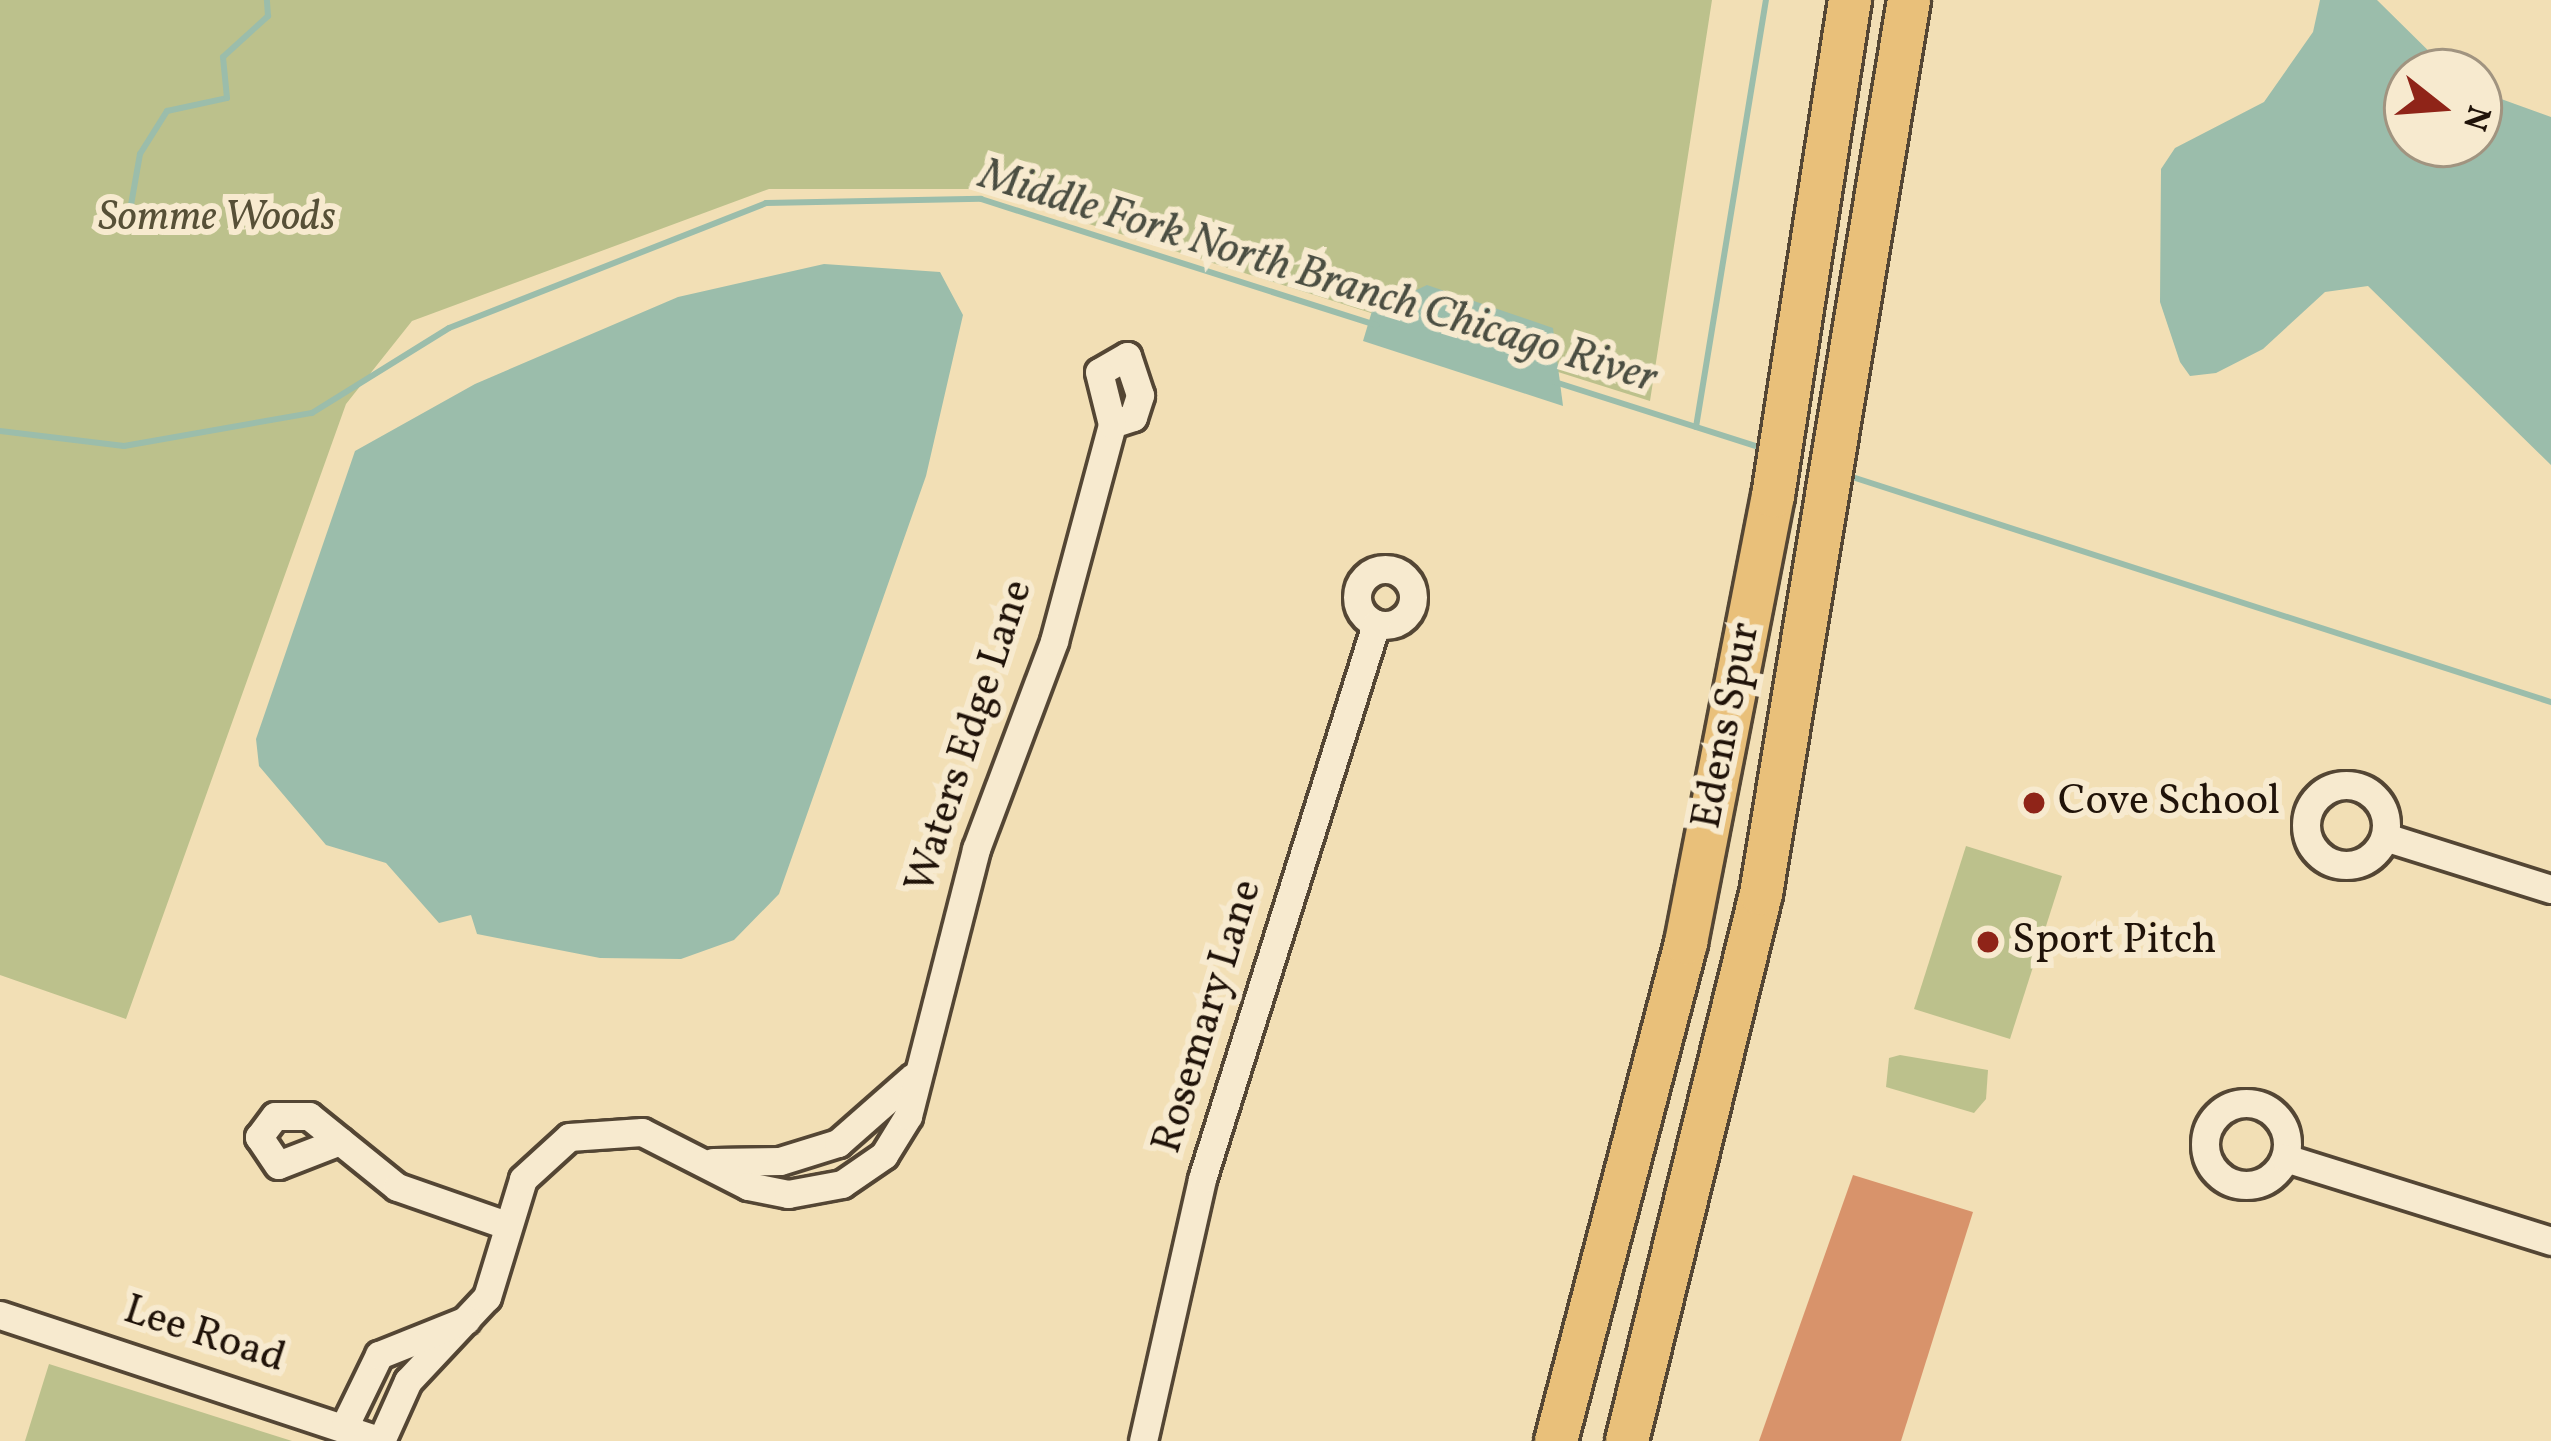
<!DOCTYPE html>
<style>
body{margin:0}
#map{position:relative;width:2551px;height:1441px;overflow:hidden;background:#f2dfb5;font-family:Vollkorn,serif}
div>[style]{position:absolute}
.green>*{inset:0;background:#bcc18c}
.water>*{inset:0;background:#9bbdab}
.stream>*{height:6px;margin:-3px;padding:0 3px;transform-origin:3px;border-radius:3px;background:#9bbdab}
.building>*{inset:0;background:#d8936b}
.roads{filter:drop-shadow(3px 0 #544634) drop-shadow(-3px 0 #544634) drop-shadow(0 3px #544634) drop-shadow(0 -3px #544634)}
.minor>*{height:27px;margin:-13.5px;padding:0 13.5px;transform-origin:13.5px;border-radius:13.5px;background:#f7eacf}
.minor>.ring{margin:-13.5px;padding:0;box-sizing:content-box;background:none;border:27px solid #f7eacf;border-radius:50%}
.highway>*{height:42px;margin:-21px;padding:0 21px;transform-origin:21px;border-radius:21px;background:#e9c07a}
.dots>*{width:33px;height:33px;translate:-50% -50%;box-sizing:border-box;border:6px solid #f7eacf;border-radius:50%}
span{translate:-50% -50%;white-space:nowrap;text-align:center;line-height:1.15;-webkit-text-stroke:12px #f7eacf;paint-order:stroke}
.park-label{font-size:42px;color:#575037;font-style:italic}
.street-label{font-size:42px;color:#201309}
.poi-label{font-size:42px;color:#201309}
.left{translate:0 -50%;text-align:left}
.water-label{font-size:45px;color:#4b4e42;font-style:italic}
.north{position:absolute;left:2383px;top:48px;width:120px;height:120px;box-sizing:border-box;background:#f7eacf;border:3px solid #a19480;border-radius:50%;rotate:107deg;font-size:33px;font-weight:700;line-height:48px;text-align:center;color:#201309}
.north::after{content:'';display:block;margin:auto;width:42px;height:54px;background:#8f2418;clip-path:polygon(50% 0,100% 100%,50% 72%,0 100%)}
</style>
<div id="map">
<div class="green">
<div style="clip-path:polygon(0 0,1712px 0,1650px 401px,978px 189px,769px 189px,412px 321px,346px 404px,126px 1019px,0 975px)"></div>
<div style="clip-path:polygon(1966px 846px,2062px 876px,2010px 1039px,1914px 1009px)"></div>
<div style="clip-path:polygon(1900px 1055px,1988px 1070px,1986px 1099px,1974px 1113px,1886px 1087px,1889px 1058px)"></div>
<div style="clip-path:polygon(49px 1364px,176px 1404px,292px 1441px,25px 1441px)"></div>
</div>
<div class="water">
<div style="clip-path:polygon(2320px 0,2377px 0,2450px 72px,2407px 72px,2407px 144px,2479px 144px,2479px 91px,2551px 117px,2551px 465px,2368px 286px,2325px 292px,2263px 349px,2216px 373px,2190px 376px,2180px 362px,2160px 302px,2161px 169px,2175px 148px,2264px 102px,2313px 32px)"></div>
<div style="clip-path:polygon(824px 264px,940px 272px,963px 315px,926px 476px,779px 894px,734px 940px,681px 959px,600px 958px,477px 934px,471px 915px,439px 923px,386px 863px,326px 845px,259px 766px,256px 739px,355px 451px,475px 384px,678px 297px)"></div>
<div style="clip-path:polygon(1427px 285px,1553px 328px,1563px 406px,1363px 341px,1372px 311px)"></div>
</div>
<div class="stream">
<div style="left:97px;top:225px;width:39px;rotate:-30deg"></div>
<div style="left:131px;top:205px;width:52px;rotate:-80deg"></div>
<div style="left:140px;top:154px;width:51px;rotate:-57.9deg"></div>
<div style="left:167px;top:111px;width:61px;rotate:-12.2deg"></div>
<div style="left:227px;top:98px;width:41px;rotate:-95.6deg"></div>
<div style="left:223px;top:57px;width:61px;rotate:-42.3deg"></div>
<div style="left:268px;top:16px;width:16px;rotate:-94deg"></div>
<div style="left:1555px;top:382px;width:220px;rotate:17.7deg"></div>
<div style="left:1696px;top:427px;width:433px;rotate:-80.7deg"></div>
<div style="left:0;top:431px;width:125px;rotate:6.9deg"></div>
<div style="left:124px;top:446px;width:191px;rotate:-10deg"></div>
<div style="left:312px;top:413px;width:161px;rotate:-31.8deg"></div>
<div style="left:449px;top:328px;width:341px;rotate:-21.5deg"></div>
<div style="left:766px;top:203px;width:215px;rotate:-1.1deg"></div>
<div style="left:981px;top:199px;width:415px;rotate:17.7deg"></div>
<div style="left:1846px;top:475px;width:741px;rotate:17.85deg"></div>
</div>
<div class="building">
<div style="clip-path:polygon(1853px 1175px,1973px 1212px,1901px 1441px,1759px 1441px)"></div>
</div>
<div class="roads">
<div class="minor">
<div class="ring" style="left:1357px;top:569px;width:29px;height:29px"></div>
<div class="ring" style="left:2306px;top:785px;width:53px;height:53px"></div>
<div style="left:2385px;top:837px;width:174px;rotate:17.4deg"></div>
<div class="ring" style="left:2205px;top:1103px;width:55px;height:55px"></div>
<div style="left:340px;top:1141px;width:66px;rotate:158.8deg"></div>
<div style="left:278px;top:1165px;width:34px;rotate:-124deg"></div>
<div style="left:259px;top:1137px;width:26px;rotate:-53deg"></div>
<div style="left:275px;top:1116px;width:34px"></div>
<div style="left:309px;top:1116px;width:113px;rotate:38.9deg"></div>
<div style="left:397px;top:1187px;width:112px;rotate:19.2deg"></div>
<div style="left:2285px;top:1158px;width:279px;rotate:17.3deg"></div>
<div style="left:713px;top:1162px;width:67px;rotate:-0.9deg"></div>
<div style="left:780px;top:1161px;width:61px;rotate:-17.2deg"></div>
<div style="left:838px;top:1143px;width:100px;rotate:-41.3deg"></div>
<div style="left:0;top:1315px;width:401px;rotate:18.3deg"></div>
<div style="left:381px;top:1441px;width:66px;rotate:-65.8deg"></div>
<div style="left:408px;top:1381px;width:115px;rotate:-46.8deg"></div>
<div style="left:487px;top:1297px;width:123px;rotate:-73deg"></div>
<div style="left:523px;top:1179px;width:62px;rotate:-42.4deg"></div>
<div style="left:569px;top:1137px;width:73px;rotate:-3.9deg"></div>
<div style="left:642px;top:1132px;width:119px;rotate:27deg"></div>
<div style="left:748px;top:1186px;width:41px;rotate:11.3deg"></div>
<div style="left:788px;top:1194px;width:55px;rotate:-10.5deg"></div>
<div style="left:842px;top:1184px;width:51px;rotate:-34.6deg"></div>
<div style="left:884px;top:1155px;width:46px;rotate:-58.4deg"></div>
<div style="left:908px;top:1116px;width:276px;rotate:-75.7deg"></div>
<div style="left:976px;top:849px;width:222px;rotate:-69.4deg"></div>
<div style="left:1054px;top:641px;width:225px;rotate:-75deg"></div>
<div style="left:1112px;top:424px;width:22px;rotate:-18deg"></div>
<div style="left:1133px;top:417px;width:23px;rotate:-72deg"></div>
<div style="left:1140px;top:395px;width:41px;rotate:-108.4deg"></div>
<div style="left:1127px;top:356px;width:32px;rotate:150deg"></div>
<div style="left:1099px;top:372px;width:54px;rotate:76deg"></div>
<div style="left:345px;top:1425px;width:78px;rotate:-64.1deg"></div>
<div style="left:379px;top:1355px;width:94px;rotate:-21.9deg"></div>
<div style="left:1143px;top:1441px;width:269px;rotate:-77.3deg"></div>
<div style="left:1202px;top:1179px;width:582px;rotate:-72.59deg"></div>
</div>
<div class="highway">
<div style="left:1556px;top:1441px;width:515px;rotate:-75.37deg"></div>
<div style="left:1686px;top:943px;width:455px;rotate:-79deg"></div>
<div style="left:1773px;top:496px;width:502px;rotate:-81.18deg"></div>
<div style="left:1627px;top:1441px;width:563px;rotate:-76.24deg"></div>
<div style="left:1761px;top:894px;width:906px;rotate:-80.6deg"></div>
</div>
</div>
<div class="dots">
<div style="left:2034px;top:803px;background:#8f2418"></div>
<div style="left:1988px;top:942px;background:#8f2418"></div>
</div>
<div class="park-label">
<span style="left:217px;top:219px">Somme Woods</span>
</div>
<div class="street-label">
<span style="left:1728px;top:726px;rotate:-79deg">Edens Spur</span>
<span style="left:971px;top:737px;rotate:-72deg">Waters Edge Lane</span>
<span style="left:1209px;top:1017px;rotate:-73deg">Rosemary Lane</span>
<span style="left:204px;top:1336px;rotate:18deg">Lee Road</span>
</div>
<div class="poi-label">
<span class="left" style="left:2058px;top:803px">Cove School</span>
<span class="left" style="left:2012px;top:942px">Sport Pitch</span>
</div>
<div class="water-label">
<span style="left:1318px;top:278px;rotate:17deg">Middle Fork North Branch Chicago River</span>
</div>
<div class="north">N</div>
</div>
